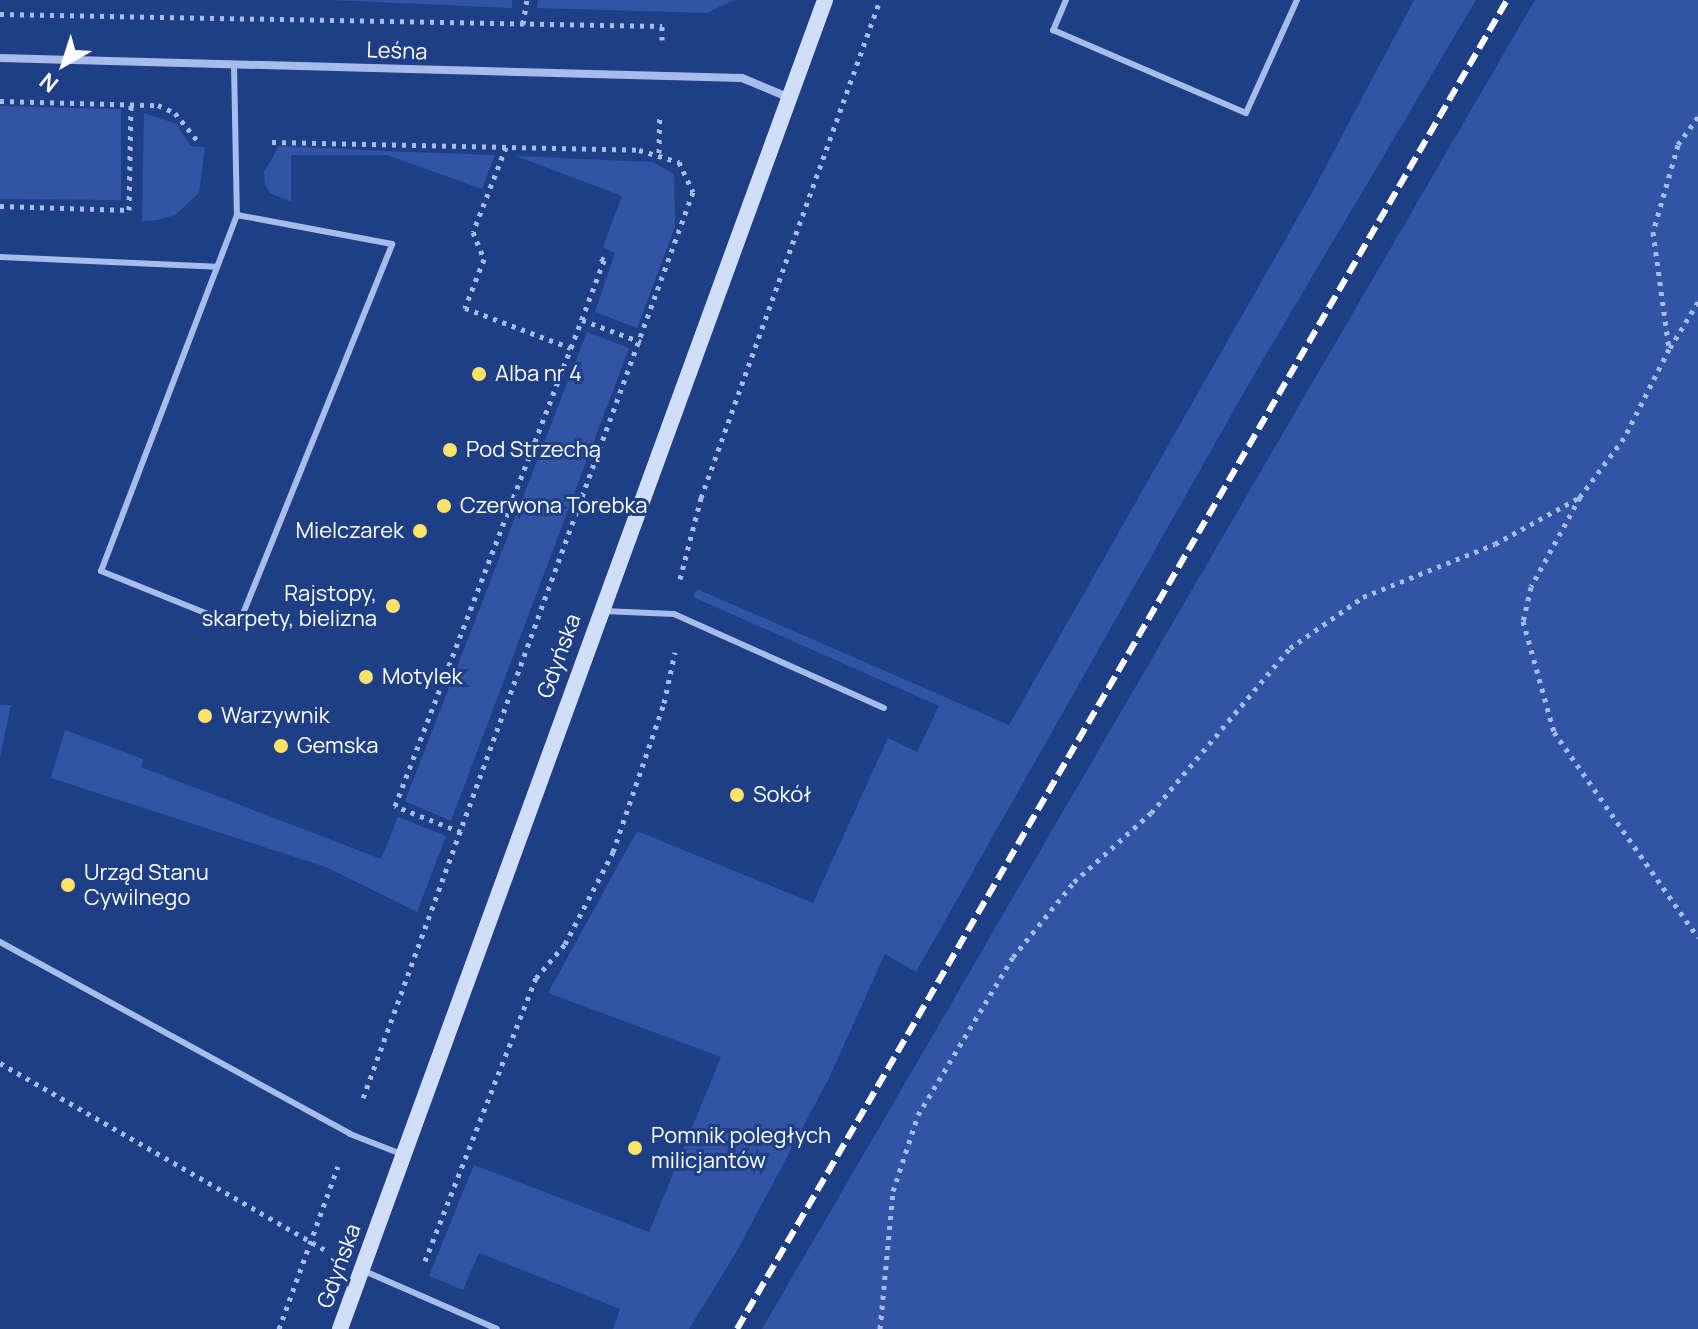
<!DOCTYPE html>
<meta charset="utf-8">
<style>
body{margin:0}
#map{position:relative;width:1698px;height:1329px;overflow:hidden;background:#1e3e86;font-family:Manrope,sans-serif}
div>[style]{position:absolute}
.green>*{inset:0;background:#3155a4}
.path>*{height:5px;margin-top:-2.5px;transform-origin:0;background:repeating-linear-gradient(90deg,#a7bceb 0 4px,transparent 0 10px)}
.service>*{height:6px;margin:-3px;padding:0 3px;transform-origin:3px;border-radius:3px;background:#a7bceb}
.minor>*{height:8px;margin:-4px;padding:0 4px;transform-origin:4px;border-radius:4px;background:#a7bceb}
.secondary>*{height:16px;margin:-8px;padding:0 8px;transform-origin:8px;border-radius:8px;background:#d2def8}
.rail>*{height:6px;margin-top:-3px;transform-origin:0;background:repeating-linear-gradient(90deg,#fff 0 14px,transparent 0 20px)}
.dots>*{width:22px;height:22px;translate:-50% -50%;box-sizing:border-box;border:4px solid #1e3e86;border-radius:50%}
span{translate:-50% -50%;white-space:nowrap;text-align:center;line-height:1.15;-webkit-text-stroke:6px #1e3e86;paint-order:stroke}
.street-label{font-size:22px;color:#fff}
.poi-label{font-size:22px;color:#fff}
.left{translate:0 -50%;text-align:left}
.right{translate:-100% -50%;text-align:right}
.north{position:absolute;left:24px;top:24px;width:80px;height:80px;-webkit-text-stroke:6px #1e3e86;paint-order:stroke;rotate:219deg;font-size:22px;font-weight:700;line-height:32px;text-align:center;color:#fff}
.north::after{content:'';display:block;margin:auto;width:28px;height:36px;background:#fff;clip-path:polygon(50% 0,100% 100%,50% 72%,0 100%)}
</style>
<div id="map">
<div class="green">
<div style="clip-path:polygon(330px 0,512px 0,512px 8px)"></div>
<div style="clip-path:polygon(538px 0,734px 0,707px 13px,537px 8px)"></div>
<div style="clip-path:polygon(1414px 0,1476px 0,1255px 373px,916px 972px,885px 954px,829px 1078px,737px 1251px,689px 1329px,613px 1329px,620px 1309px,479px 1253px,463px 1290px,429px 1276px,474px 1165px,649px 1232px,721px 1057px,548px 993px,637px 831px,813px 903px,888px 738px,917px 752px,939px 706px,693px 597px,697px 589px,1009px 725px,1309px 198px)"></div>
<div style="clip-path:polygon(1535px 0,1698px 0,1698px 1329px,762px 1329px)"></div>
<div style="clip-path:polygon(0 106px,121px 109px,121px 200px,0 199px)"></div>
<div style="clip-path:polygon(144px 113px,177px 124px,190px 146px,205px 147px,199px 193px,175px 215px,158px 220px,142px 221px)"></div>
<div style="clip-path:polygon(279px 146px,385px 151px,495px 155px,482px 189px,387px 155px,291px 155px,291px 202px,270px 193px,265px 185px,264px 172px)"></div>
<div style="clip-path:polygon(516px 156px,653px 162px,674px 174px,675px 227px,637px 328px,595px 312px,615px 253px,603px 247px,622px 196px)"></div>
<div style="clip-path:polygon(587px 332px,629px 348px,451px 821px,405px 801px)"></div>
<div style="clip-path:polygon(0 705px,11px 705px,0 757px)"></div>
<div style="clip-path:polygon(65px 730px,143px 759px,141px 767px,381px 859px,398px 817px,446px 836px,417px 912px,326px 867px,51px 778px)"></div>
</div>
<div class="path">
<div style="left:0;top:14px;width:662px;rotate:1.04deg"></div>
<div style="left:662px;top:26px;width:14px;rotate:90deg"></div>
<div style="left:523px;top:24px;width:24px;rotate:-81deg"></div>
<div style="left:0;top:101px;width:158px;rotate:1.5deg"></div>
<div style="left:158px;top:105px;width:19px;rotate:25deg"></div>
<div style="left:175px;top:113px;width:36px;rotate:51deg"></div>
<div style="left:1698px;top:117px;width:34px;rotate:126deg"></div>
<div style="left:1678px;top:145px;width:91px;rotate:106deg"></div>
<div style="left:1653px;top:232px;width:118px;rotate:82.2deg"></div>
<div style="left:1669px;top:349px;width:100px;rotate:116.8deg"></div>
<div style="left:1624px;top:438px;width:74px;rotate:126.7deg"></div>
<div style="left:1580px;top:497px;width:102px;rotate:118.6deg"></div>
<div style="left:1531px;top:587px;width:35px;rotate:103deg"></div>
<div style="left:1523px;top:621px;width:115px;rotate:74.4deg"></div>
<div style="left:1554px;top:732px;width:251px;rotate:55deg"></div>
<div style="left:272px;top:142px;width:367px;rotate:1.2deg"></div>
<div style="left:639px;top:150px;width:42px;rotate:16.7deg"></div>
<div style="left:679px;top:162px;width:33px;rotate:65deg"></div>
<div style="left:693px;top:192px;width:967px;rotate:110.01deg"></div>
<div style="left:506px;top:147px;width:91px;rotate:111.2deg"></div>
<div style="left:473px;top:232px;width:29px;rotate:68deg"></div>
<div style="left:484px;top:259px;width:53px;rotate:111.2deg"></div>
<div style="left:465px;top:308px;width:113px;rotate:20.7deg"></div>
<div style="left:571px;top:348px;width:94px;rotate:-69.4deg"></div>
<div style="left:604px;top:260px;width:6px;rotate:-149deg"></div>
<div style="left:659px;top:153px;width:39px;rotate:-89deg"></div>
<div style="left:0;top:206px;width:129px;rotate:1.8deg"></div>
<div style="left:129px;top:210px;width:106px;rotate:-88.9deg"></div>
<div style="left:582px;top:320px;width:63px;rotate:20.4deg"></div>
<div style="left:1670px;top:348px;width:54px;rotate:-58.7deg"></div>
<div style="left:680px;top:579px;width:84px;rotate:-75.5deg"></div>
<div style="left:701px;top:498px;width:529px;rotate:-70.23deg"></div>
<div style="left:461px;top:832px;width:71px;rotate:-158.5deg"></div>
<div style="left:395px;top:806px;width:491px;rotate:-69deg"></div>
<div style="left:0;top:1063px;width:375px;rotate:29.9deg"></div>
<div style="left:425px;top:1261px;width:304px;rotate:-68.6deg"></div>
<div style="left:536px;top:978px;width:45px;rotate:-49.5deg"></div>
<div style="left:565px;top:944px;width:104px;rotate:-62.4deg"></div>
<div style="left:613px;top:852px;width:157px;rotate:-71.1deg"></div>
<div style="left:664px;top:703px;width:52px;rotate:-77.8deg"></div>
<div style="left:279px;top:1329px;width:173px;rotate:-70.1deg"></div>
<div style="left:880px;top:1329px;width:139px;rotate:-84.6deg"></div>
<div style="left:893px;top:1191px;width:80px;rotate:-71.8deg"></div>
<div style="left:918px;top:1115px;width:184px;rotate:-59deg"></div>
<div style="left:1013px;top:957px;width:97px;rotate:-50.9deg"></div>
<div style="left:1074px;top:882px;width:103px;rotate:-41.9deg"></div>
<div style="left:1151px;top:813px;width:216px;rotate:-49.9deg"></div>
<div style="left:1290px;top:648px;width:89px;rotate:-34.9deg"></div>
<div style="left:1363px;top:597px;width:142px;rotate:-21.9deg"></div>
<div style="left:1495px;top:544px;width:97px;rotate:-28.9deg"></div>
</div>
<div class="service">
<div style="left:1066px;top:0;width:33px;rotate:113deg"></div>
<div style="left:1053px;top:30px;width:210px;rotate:23.3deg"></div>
<div style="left:1246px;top:113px;width:124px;rotate:-65.7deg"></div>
<div style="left:234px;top:64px;width:151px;rotate:88.9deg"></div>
<div style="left:237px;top:215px;width:381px;rotate:110.9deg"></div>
<div style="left:101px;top:571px;width:148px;rotate:21.9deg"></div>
<div style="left:238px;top:626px;width:412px;rotate:-68deg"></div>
<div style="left:392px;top:244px;width:158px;rotate:-169.4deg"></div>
<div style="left:0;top:257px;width:217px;rotate:2.6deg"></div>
<div style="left:603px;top:611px;width:71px;rotate:2.4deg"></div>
<div style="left:674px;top:614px;width:230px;rotate:24.1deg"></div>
<div style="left:0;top:942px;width:399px;rotate:28.7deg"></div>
<div style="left:350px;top:1134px;width:55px;rotate:21.4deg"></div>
<div style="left:362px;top:1270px;width:147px;rotate:23.6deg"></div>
</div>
<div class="minor">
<div style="left:0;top:58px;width:742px;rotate:1.54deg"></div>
<div style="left:742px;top:78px;width:52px;rotate:22.6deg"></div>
</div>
<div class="secondary">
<div style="left:340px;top:1329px;width:1415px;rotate:-69.95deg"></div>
</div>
<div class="rail">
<div style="left:737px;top:1329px;width:1536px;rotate:-59.91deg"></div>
</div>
<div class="dots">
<div style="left:479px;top:374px;background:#fae366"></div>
<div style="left:450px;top:450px;background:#fae366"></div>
<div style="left:444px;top:506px;background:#fae366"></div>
<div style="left:420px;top:531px;background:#fae366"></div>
<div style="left:393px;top:606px;background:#fae366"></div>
<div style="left:366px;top:677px;background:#fae366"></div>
<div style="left:205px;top:716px;background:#fae366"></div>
<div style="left:281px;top:746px;background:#fae366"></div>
<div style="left:737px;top:795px;background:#fae366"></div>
<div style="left:68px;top:885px;background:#fae366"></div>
<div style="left:635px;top:1148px;background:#fae366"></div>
</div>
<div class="street-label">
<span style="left:397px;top:51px;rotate:2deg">Leśna</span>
<span style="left:559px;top:656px;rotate:-70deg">Gdyńska</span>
<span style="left:339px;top:1266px;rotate:-70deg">Gdyńska</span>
</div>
<div class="poi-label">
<span class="left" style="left:495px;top:374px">Alba nr 4</span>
<span class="left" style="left:466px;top:450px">Pod Strzechą</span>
<span class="left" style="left:460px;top:506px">Czerwona Torebka</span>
<span class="right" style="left:404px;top:531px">Mielczarek</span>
<span class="right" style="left:377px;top:606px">Rajstopy,<br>skarpety, bielizna</span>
<span class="left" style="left:382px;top:677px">Motylek</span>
<span class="left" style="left:221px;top:716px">Warzywnik</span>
<span class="left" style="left:297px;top:746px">Gemska</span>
<span class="left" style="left:753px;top:795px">Sokół</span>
<span class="left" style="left:84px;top:885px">Urząd Stanu<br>Cywilnego</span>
<span class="left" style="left:651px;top:1148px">Pomnik poległych<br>milicjantów</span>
</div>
<div class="north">N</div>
</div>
